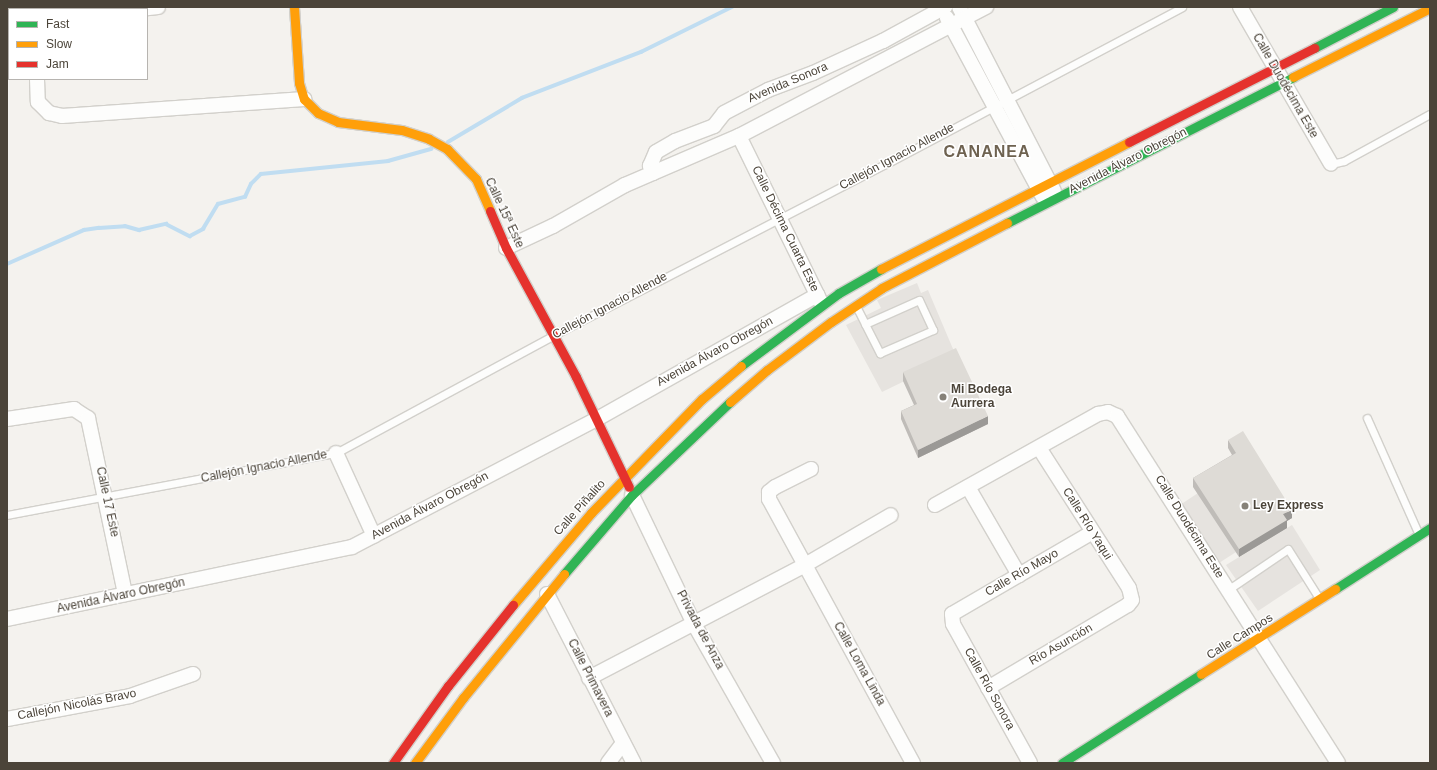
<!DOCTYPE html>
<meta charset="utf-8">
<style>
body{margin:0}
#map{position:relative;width:1437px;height:770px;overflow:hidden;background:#f4f2ee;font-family:Helvetica,sans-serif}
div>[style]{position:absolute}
.parking>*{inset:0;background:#e6e3df}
.stream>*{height:3.5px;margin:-1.75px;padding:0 1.75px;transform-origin:1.75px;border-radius:1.75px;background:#c0ddf1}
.roads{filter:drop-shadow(1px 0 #d2d0cb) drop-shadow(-1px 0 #d2d0cb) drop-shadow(0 1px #d2d0cb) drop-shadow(0 -1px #d2d0cb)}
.lane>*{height:7px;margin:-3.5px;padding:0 3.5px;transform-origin:3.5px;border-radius:3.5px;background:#fdfdfc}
.street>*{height:14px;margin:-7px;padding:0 7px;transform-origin:7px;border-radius:7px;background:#fdfdfc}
.fast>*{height:9px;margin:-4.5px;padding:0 4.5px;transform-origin:4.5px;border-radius:4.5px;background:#30b455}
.slow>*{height:9px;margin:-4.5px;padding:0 4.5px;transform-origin:4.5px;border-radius:4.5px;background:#ff9f0a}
.jam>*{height:9px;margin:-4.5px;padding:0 4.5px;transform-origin:4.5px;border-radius:4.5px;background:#e5322d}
.wall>*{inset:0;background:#bfbcb8}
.shaded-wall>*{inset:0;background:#9b9996}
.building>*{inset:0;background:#dedbd6}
.dots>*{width:11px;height:11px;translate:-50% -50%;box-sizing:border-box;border:2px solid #fff;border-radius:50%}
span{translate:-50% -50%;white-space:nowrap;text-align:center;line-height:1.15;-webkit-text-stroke:3px #fff;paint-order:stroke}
.street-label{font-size:12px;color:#4b4439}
.poi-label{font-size:12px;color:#4b4439;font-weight:700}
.left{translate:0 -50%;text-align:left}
.district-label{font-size:16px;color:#6e6250;font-weight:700;letter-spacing:1px}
.frame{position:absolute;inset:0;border:8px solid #4b4439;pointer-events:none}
.legend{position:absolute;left:8px;top:8px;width:140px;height:72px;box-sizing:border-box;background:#fff;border:1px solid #b7b4b0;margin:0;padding:5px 7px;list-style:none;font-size:12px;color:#4b4439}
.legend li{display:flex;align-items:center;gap:8px;height:20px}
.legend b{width:20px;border:1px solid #b7b4b0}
</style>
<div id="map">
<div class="parking">
<div style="clip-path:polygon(917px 283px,921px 293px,928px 290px,956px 356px,882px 392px,846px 325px,881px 308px,877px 300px)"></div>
<div style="clip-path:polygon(1198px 493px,1236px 552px,1219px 563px,1180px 505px)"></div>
<div style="clip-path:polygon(1292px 525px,1320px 570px,1258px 611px,1226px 565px)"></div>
</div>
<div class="stream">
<div style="left:448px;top:142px;width:86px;rotate:-30.7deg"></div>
<div style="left:522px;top:98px;width:128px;rotate:-21.1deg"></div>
<div style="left:641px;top:52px;width:102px;rotate:-26.3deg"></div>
<div style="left:7px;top:264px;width:84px;rotate:-23.8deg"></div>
<div style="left:84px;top:230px;width:15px;rotate:-8deg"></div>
<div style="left:99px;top:228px;width:26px;rotate:-4deg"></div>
<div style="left:125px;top:226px;width:15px;rotate:16deg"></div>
<div style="left:139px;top:230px;width:28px;rotate:-13deg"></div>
<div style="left:166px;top:224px;width:27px;rotate:27deg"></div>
<div style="left:190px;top:236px;width:15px;rotate:-28deg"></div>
<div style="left:203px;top:229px;width:29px;rotate:-59deg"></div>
<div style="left:218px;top:204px;width:28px;rotate:-15deg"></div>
<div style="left:245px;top:197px;width:14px;rotate:-65deg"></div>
<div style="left:251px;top:184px;width:14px;rotate:-45deg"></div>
<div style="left:261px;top:174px;width:128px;rotate:-5.8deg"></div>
<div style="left:388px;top:161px;width:45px;rotate:-15.6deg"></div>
</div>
<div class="roads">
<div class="lane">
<div style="left:1331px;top:164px;width:13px;rotate:-13deg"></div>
<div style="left:1344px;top:161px;width:98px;rotate:-28.7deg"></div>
<div style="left:856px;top:306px;width:20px;rotate:63deg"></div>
<div style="left:865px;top:324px;width:33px;rotate:63deg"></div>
<div style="left:880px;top:353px;width:58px;rotate:-23.5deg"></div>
<div style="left:933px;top:330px;width:33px;rotate:-115deg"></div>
<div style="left:919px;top:300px;width:59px;rotate:156deg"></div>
<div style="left:1367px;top:418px;width:128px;rotate:66deg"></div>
<div style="left:7px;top:515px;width:335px;rotate:-10.7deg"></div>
<div style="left:336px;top:453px;width:248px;rotate:-28.4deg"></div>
<div style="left:554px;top:335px;width:373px;rotate:-27.3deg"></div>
<div style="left:886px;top:164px;width:335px;rotate:-27.9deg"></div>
<div style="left:1229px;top:589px;width:71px;rotate:-34.1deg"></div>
<div style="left:1288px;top:549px;width:58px;rotate:57.7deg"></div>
</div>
<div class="street">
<div style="left:959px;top:7px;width:207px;rotate:62.7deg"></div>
<div style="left:1240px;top:7px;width:181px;rotate:59.9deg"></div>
<div style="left:140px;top:9px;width:18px;rotate:-6deg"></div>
<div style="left:947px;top:18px;width:203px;rotate:61.8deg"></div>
<div style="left:37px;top:79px;width:23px;rotate:88deg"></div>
<div style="left:38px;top:102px;width:16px;rotate:45deg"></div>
<div style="left:49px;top:113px;width:13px;rotate:13deg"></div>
<div style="left:62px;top:116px;width:243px;rotate:-4deg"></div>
<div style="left:739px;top:136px;width:186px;rotate:63.8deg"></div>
<div style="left:653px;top:173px;width:8px;rotate:-113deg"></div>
<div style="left:650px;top:166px;width:15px;rotate:-67deg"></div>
<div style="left:656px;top:152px;width:22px;rotate:-30deg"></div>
<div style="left:675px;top:141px;width:42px;rotate:-21deg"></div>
<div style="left:714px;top:126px;width:16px;rotate:-52deg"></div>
<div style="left:724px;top:113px;width:50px;rotate:-27.6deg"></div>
<div style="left:768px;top:90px;width:48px;rotate:-20.7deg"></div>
<div style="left:813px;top:73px;width:77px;rotate:-24.6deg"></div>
<div style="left:883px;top:41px;width:71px;rotate:-28.7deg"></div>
<div style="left:506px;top:248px;width:52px;rotate:-25.1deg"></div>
<div style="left:553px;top:226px;width:83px;rotate:-29.7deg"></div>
<div style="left:625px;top:185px;width:124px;rotate:-23.3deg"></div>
<div style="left:739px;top:136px;width:279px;rotate:-27.6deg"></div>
<div style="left:7px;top:419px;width:68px;rotate:-8.5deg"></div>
<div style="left:74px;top:409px;width:17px;rotate:33deg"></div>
<div style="left:88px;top:418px;width:180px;rotate:78.1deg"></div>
<div style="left:336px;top:453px;width:91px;rotate:65.4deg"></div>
<div style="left:811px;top:469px;width:40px;rotate:153.4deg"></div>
<div style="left:775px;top:487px;width:8px;rotate:140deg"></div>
<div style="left:769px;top:492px;width:7px;rotate:90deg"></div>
<div style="left:769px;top:499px;width:301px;rotate:61.4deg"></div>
<div style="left:968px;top:487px;width:102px;rotate:59.9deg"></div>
<div style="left:632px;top:495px;width:143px;rotate:64.3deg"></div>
<div style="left:694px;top:624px;width:160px;rotate:60.4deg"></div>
<div style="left:935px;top:505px;width:187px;rotate:-29.2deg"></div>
<div style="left:1098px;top:414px;width:10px;rotate:-11deg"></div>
<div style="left:1108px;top:412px;width:10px;rotate:24deg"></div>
<div style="left:1117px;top:416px;width:411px;rotate:57.5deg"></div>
<div style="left:547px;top:594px;width:190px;rotate:62.8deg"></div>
<div style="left:7px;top:619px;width:352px;rotate:-11.8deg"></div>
<div style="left:352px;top:547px;width:276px;rotate:-27.6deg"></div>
<div style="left:597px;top:419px;width:253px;rotate:-29.4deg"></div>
<div style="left:589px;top:678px;width:244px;rotate:-27.6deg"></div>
<div style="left:805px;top:565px;width:99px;rotate:-30.2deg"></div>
<div style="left:988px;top:688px;width:163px;rotate:-30.7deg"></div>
<div style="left:1128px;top:605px;width:6px;rotate:-51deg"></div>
<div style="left:1132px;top:600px;width:12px;rotate:-104deg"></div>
<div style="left:1129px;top:588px;width:166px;rotate:-122.7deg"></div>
<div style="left:7px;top:719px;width:125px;rotate:-10.6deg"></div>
<div style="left:130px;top:696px;width:67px;rotate:-19.2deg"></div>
<div style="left:608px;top:763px;width:25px;rotate:-53deg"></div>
<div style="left:1030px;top:763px;width:159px;rotate:-119deg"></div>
<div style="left:953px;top:624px;width:10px;rotate:-96deg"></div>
<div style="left:952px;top:614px;width:161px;rotate:-30.2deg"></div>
</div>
<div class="fast">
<div style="left:1314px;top:48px;width:89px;rotate:-27.4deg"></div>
<div style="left:1007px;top:223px;width:321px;rotate:-27deg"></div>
<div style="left:741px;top:366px;width:122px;rotate:-36.7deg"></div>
<div style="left:839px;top:293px;width:48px;rotate:-29.7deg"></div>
<div style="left:564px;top:574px;width:104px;rotate:-49.3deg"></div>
<div style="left:632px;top:495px;width:135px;rotate:-43.5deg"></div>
<div style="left:1335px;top:589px;width:113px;rotate:-32.7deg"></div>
<div style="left:1062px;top:763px;width:165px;rotate:-32.6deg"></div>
</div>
<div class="slow">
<div style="left:294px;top:7px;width:76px;rotate:86.2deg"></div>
<div style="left:299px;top:83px;width:17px;rotate:73deg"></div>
<div style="left:304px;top:99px;width:20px;rotate:45deg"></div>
<div style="left:318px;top:113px;width:22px;rotate:24deg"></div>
<div style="left:338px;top:122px;width:64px;rotate:7.1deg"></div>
<div style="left:402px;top:130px;width:28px;rotate:18deg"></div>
<div style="left:429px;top:139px;width:21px;rotate:29deg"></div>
<div style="left:447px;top:149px;width:42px;rotate:46deg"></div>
<div style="left:476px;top:179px;width:35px;rotate:66deg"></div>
<div style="left:1293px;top:77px;width:153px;rotate:-26.7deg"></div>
<div style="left:881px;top:269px;width:279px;rotate:-27.1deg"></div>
<div style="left:730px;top:402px;width:49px;rotate:-40.9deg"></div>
<div style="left:767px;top:370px;width:80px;rotate:-36.9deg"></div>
<div style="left:831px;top:322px;width:61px;rotate:-33.7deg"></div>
<div style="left:882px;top:288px;width:141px;rotate:-27.5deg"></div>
<div style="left:513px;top:605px;width:121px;rotate:-49.7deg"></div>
<div style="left:591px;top:513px;width:159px;rotate:-45.8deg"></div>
<div style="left:702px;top:399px;width:51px;rotate:-40.2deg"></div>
<div style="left:1201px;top:674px;width:159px;rotate:-32.4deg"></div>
<div style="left:415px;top:763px;width:81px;rotate:-53.6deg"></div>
<div style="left:463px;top:698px;width:160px;rotate:-50.8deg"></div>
</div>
<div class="jam">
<div style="left:1129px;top:142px;width:208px;rotate:-26.9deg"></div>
<div style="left:490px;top:211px;width:40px;rotate:66.6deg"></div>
<div style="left:506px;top:248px;width:147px;rotate:61.5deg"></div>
<div style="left:576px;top:377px;width:122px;rotate:64.3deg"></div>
<div style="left:393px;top:763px;width:95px;rotate:-54.5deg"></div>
<div style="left:448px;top:686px;width:104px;rotate:-51.3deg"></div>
</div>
</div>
<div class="wall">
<div style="clip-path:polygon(903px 372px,988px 424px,918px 458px,901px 419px,901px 411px,914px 405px,903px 381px)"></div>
<div style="clip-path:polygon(1228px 440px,1292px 518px,1287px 521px,1287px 528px,1239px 557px,1193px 487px,1193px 478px,1232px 455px,1228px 448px)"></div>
</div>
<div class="shaded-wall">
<div style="clip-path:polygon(988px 416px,988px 424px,918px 458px,918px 450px)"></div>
<div style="clip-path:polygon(1292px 510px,1292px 518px,1287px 521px,1287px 528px,1239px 557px,1239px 549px,1283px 514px)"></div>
</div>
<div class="building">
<div style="clip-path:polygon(956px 348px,988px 416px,918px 450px,901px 411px,917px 404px,903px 372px)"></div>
<div style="clip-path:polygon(1243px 431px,1292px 510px,1283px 514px,1287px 520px,1239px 549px,1193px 478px,1236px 453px,1228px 440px)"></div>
</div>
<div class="dots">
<div style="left:943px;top:397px;background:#868178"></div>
<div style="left:1245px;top:506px;background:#868178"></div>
</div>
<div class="street-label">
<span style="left:788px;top:83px;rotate:-23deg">Avenida Sonora</span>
<span style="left:1285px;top:86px;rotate:60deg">Calle Duodécima Este</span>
<span style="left:897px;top:157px;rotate:-28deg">Callejón Ignacio Allende</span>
<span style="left:1128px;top:161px;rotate:-27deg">Avenida Álvaro Obregón</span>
<span style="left:504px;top:213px;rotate:65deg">Calle 15ª Este</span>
<span style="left:785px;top:229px;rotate:64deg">Calle Décima Cuarta Este</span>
<span style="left:610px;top:306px;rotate:-28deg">Callejón Ignacio Allende</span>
<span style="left:715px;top:352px;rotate:-29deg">Avenida Álvaro Obregón</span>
<span style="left:264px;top:467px;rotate:-11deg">Callejón Ignacio Allende</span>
<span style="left:107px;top:502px;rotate:78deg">Calle 17 Este</span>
<span style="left:430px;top:506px;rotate:-28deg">Avenida Álvaro Obregón</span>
<span style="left:580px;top:508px;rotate:-48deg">Calle Piñalito</span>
<span style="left:1087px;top:524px;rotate:58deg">Calle Río Yaqui</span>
<span style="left:1189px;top:527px;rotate:58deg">Calle Duodécima Este</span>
<span style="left:1022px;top:573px;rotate:-30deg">Calle Río Mayo</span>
<span style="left:121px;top:596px;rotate:-12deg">Avenida Álvaro Obregón</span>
<span style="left:700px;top:630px;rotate:62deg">Privada de Anza</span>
<span style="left:1240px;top:637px;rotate:-32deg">Calle Campos</span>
<span style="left:1061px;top:645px;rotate:-30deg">Río Asunción</span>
<span style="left:859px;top:664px;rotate:61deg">Calle Loma Linda</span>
<span style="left:590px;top:678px;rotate:63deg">Calle Primavera</span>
<span style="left:989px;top:689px;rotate:61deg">Calle Río Sonora</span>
<span style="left:77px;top:705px;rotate:-11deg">Callejón Nicolás Bravo</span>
</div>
<div class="poi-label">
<span class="left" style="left:951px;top:397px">Mi Bodega<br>Aurrera</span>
<span class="left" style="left:1253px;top:506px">Ley Express</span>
</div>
<div class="district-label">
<span style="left:987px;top:152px">CANANEA</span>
</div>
<div class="frame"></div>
<ul class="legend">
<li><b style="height:5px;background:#30b455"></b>Fast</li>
<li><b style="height:5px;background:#ff9f0a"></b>Slow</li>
<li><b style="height:5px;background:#e5322d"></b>Jam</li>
</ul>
</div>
